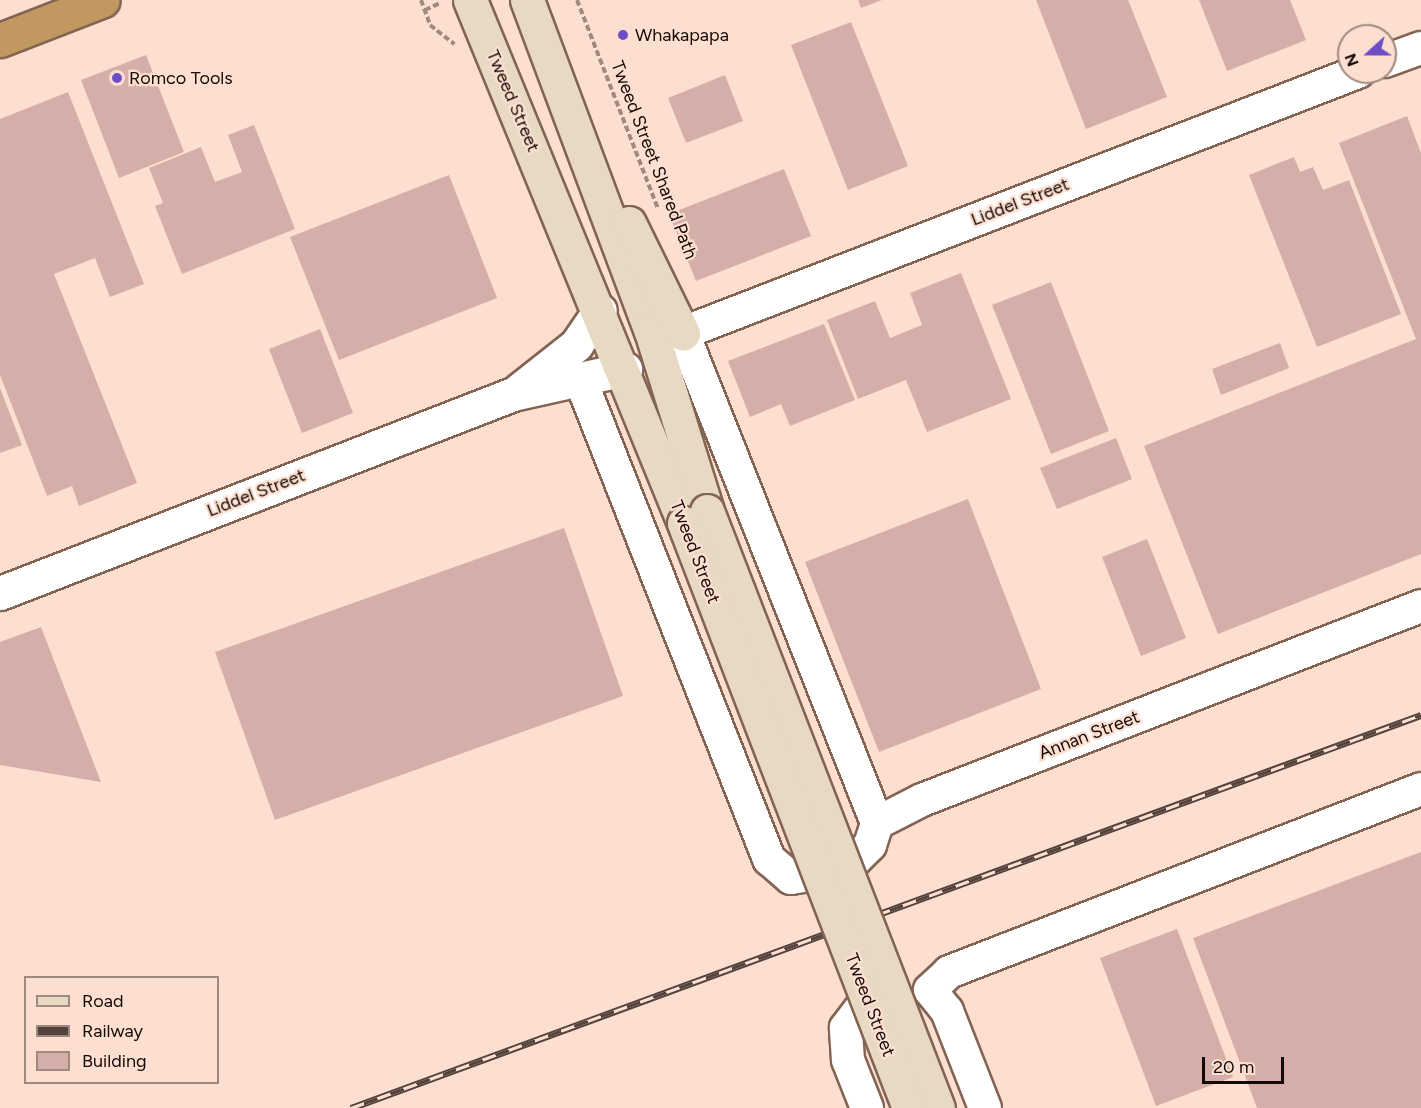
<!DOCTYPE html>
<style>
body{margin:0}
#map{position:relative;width:1421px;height:1108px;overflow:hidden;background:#fcdfd0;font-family:Figtree,sans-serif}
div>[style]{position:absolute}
.building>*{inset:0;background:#d6aea9}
.path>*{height:4px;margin-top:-2px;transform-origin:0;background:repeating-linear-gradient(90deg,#a08a7f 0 6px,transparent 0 9px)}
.roads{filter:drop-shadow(2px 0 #836453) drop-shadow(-2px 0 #836453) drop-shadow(0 2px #836453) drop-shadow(0 -2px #836453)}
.minor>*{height:32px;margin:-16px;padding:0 16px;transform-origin:16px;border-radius:16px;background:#fff}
.tertiary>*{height:33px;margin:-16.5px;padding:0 16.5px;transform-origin:16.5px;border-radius:16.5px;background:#fff}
.secondary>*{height:33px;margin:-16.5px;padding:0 16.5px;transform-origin:16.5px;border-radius:16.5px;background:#e7d9c3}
.trunk>*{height:33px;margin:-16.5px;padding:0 16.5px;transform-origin:16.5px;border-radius:16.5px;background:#c09860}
.rail>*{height:7px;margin-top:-3.5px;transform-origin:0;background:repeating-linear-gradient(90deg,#fcdfd0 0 14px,#53433c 0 28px);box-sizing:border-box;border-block:2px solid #53433c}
.bridges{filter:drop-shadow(2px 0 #836453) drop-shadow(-2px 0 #836453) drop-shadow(0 2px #836453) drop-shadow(0 -2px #836453)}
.secondary-bridge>*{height:33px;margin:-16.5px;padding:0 16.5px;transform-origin:16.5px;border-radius:16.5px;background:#e7d9c3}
.dots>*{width:16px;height:16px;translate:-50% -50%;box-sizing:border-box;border:3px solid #fcdfd0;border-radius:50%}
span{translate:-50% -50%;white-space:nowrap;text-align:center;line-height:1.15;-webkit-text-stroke:4.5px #fcdfd0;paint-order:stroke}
.poi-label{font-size:18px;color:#140904}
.left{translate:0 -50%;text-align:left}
.street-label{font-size:18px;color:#140904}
.legend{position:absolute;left:24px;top:976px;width:195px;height:108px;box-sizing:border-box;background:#fcdfd0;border:2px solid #9f897e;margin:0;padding:8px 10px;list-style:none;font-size:18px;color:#140904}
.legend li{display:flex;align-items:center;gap:12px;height:30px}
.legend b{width:30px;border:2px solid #9f897e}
.north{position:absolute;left:1337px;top:24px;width:60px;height:60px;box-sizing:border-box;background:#fcdfd0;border:2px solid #9f897e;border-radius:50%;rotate:249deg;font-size:16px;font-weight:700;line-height:24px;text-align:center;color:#140904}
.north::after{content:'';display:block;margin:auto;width:21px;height:27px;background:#6d4ec7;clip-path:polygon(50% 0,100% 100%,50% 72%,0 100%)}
.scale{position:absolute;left:1202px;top:1057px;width:82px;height:27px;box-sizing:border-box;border:3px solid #140904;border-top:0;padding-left:8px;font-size:18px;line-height:21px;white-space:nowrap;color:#140904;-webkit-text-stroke:4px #fcdfd0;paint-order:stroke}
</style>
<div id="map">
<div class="building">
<div style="clip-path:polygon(858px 0,882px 0,861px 8px)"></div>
<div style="clip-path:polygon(1036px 0,1128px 0,1167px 97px,1086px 129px)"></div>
<div style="clip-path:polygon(1199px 0,1290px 0,1306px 40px,1227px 71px)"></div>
<div style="clip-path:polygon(851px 22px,908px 166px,848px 190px,791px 45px)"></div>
<div style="clip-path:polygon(146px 55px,184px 152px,119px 178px,81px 80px)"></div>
<div style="clip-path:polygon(725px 75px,743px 121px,686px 143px,668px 98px)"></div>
<div style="clip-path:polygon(68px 92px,144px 284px,110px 297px,95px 258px,54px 274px,137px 483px,79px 506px,72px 486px,47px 496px,0 375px,0 119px)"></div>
<div style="clip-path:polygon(1407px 116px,1421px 153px,1421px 554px,1218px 634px,1144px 446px,1416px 339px,1339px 143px)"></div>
<div style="clip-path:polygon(254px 125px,295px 229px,182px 274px,155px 206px,163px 203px,149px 168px,201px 147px,215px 182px,242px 172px,228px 135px)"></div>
<div style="clip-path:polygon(1294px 157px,1300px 172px,1313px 167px,1323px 190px,1349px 180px,1401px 314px,1317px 347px,1249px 175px)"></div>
<div style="clip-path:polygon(784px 169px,811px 236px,696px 281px,669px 214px)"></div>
<div style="clip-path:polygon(449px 175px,497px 298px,339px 360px,290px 237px)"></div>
<div style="clip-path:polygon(961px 273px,1011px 399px,927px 432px,906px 380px,858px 399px,827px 320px,875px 301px,890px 338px,922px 325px,910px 293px)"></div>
<div style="clip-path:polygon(1051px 282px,1109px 431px,1051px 454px,992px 305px)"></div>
<div style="clip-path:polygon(824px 324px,855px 400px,790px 426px,781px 404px,750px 417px,728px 361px)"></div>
<div style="clip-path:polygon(320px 329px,353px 413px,302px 433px,269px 349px)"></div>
<div style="clip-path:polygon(1280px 343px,1289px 368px,1221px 395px,1212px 369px)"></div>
<div style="clip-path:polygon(0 388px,22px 445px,0 453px)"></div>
<div style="clip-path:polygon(1116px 438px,1132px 479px,1057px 509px,1040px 468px)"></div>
<div style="clip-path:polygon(968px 499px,1041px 689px,879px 752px,805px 562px)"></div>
<div style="clip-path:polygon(564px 528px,623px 696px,275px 820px,215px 652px)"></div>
<div style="clip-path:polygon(1147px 539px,1186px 638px,1141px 656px,1102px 557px)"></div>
<div style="clip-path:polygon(41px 627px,101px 782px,0 765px,0 642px)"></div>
<div style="clip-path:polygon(1421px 852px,1421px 1108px,1257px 1108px,1193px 938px)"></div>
<div style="clip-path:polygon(1177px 929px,1233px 1077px,1156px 1106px,1100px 958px)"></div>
</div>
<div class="path">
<div style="left:421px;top:0;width:27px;rotate:70deg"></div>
<div style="left:430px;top:25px;width:31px;rotate:38deg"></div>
<div style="left:577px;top:0;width:224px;rotate:68.8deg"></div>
<div style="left:425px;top:10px;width:17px;rotate:-25deg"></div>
</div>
<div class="roads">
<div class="minor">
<div style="left:1385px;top:61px;width:38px;rotate:-20deg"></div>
<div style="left:581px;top:381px;width:514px;rotate:68.53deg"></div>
<div style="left:769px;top:859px;width:29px;rotate:41deg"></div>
<div style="left:791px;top:878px;width:45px;rotate:-9deg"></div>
<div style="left:835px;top:871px;width:24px;rotate:-30deg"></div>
<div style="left:856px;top:859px;width:20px;rotate:-45deg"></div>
<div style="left:870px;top:845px;width:23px;rotate:-72deg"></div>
<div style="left:877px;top:823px;width:51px;rotate:-27.1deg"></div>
<div style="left:922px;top:800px;width:535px;rotate:-21.24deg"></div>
<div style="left:877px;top:823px;width:527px;rotate:-111.6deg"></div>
<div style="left:683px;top:333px;width:724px;rotate:-21.14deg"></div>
<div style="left:930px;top:990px;width:26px;rotate:-43deg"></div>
<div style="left:949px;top:972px;width:506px;rotate:-21.19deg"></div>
<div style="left:930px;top:990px;width:27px;rotate:51deg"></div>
<div style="left:947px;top:1011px;width:104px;rotate:68.6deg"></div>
<div style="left:867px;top:1108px;width:52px;rotate:-111.6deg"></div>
<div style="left:848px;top:1060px;width:32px;rotate:-94deg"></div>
<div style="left:846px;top:1028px;width:31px;rotate:-53deg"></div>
<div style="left:865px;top:1003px;width:28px;rotate:-23deg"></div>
</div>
<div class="tertiary">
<div style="left:519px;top:390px;width:73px;rotate:-38.3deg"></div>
<div style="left:576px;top:345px;width:42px;rotate:-55.6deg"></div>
<div style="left:0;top:593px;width:550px;rotate:-21.2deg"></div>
<div style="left:513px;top:394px;width:115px;rotate:-12.6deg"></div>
</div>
<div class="secondary">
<div style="left:470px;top:0;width:565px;rotate:67.75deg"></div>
<div style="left:527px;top:0;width:353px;rotate:69.5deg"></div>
<div style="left:651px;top:331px;width:189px;rotate:72.7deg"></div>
<div style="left:629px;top:223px;width:123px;rotate:63.9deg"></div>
</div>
<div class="trunk">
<div style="left:0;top:40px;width:110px;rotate:-21.2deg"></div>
</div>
</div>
<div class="rail">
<div style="left:351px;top:1108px;width:1140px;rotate:-20.17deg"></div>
</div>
<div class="bridges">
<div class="secondary-bridge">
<div style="left:707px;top:511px;width:640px;rotate:68.85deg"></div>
<div style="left:684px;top:523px;width:627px;rotate:68.96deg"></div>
</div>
</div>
<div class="dots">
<div style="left:623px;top:35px;background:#6d4ec7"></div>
<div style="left:117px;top:78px;background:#6d4ec7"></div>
</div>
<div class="poi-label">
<span class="left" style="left:635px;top:35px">Whakapapa</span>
<span class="left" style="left:129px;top:78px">Romco Tools</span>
</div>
<div class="street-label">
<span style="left:513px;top:101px;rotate:67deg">Tweed Street</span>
<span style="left:654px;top:160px;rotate:69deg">Tweed Street Shared Path</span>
<span style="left:1020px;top:202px;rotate:-21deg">Liddel Street</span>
<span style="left:256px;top:493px;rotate:-21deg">Liddel Street</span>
<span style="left:695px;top:552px;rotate:69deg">Tweed Street</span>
<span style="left:1089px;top:735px;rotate:-21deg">Annan Street</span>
<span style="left:870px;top:1005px;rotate:69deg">Tweed Street</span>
</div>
<ul class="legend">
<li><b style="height:8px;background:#e7d9c3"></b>Road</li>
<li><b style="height:8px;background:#53433c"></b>Railway</li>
<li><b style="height:16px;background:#d6aea9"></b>Building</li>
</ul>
<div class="north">N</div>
<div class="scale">20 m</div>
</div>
